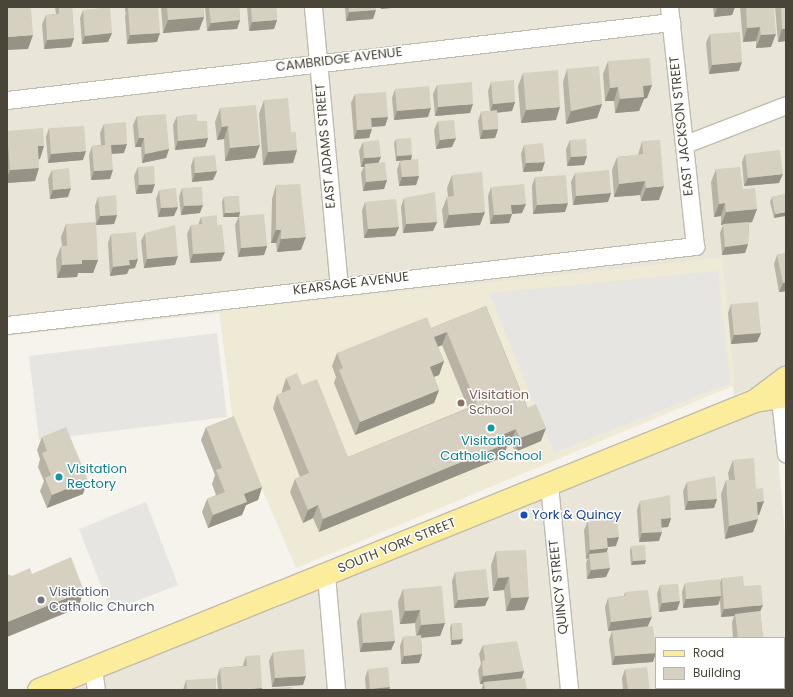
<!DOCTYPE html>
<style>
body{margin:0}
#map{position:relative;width:793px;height:697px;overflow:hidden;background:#f5f3eb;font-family:Poppins,sans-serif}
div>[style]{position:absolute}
.residential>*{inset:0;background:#e9e6d9}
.education>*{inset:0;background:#eeead5}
.parking>*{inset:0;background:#e7e5e2}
.roads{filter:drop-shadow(1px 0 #c0bcad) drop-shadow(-1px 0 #c0bcad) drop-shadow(0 1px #c0bcad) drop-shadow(0 -1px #c0bcad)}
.minor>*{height:17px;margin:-8.5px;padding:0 8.5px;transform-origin:8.5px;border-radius:8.5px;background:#fff}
.major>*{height:22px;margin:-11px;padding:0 11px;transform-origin:11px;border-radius:11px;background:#fced9c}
.wall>*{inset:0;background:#b8b3a5}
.shaded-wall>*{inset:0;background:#969286}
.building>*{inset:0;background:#d6d0c0}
.dots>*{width:11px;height:11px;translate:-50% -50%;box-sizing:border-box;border:2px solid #fff;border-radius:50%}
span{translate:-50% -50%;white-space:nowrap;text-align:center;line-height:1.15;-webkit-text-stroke:3px #fff;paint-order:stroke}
.street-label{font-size:13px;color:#494538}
.education-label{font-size:13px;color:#785e54}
.left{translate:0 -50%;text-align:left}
.culture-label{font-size:13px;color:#0d838f}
.transit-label{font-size:13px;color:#164399}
.worship-label{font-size:13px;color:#5b616d}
.frame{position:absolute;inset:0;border:8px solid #494538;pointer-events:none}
.legend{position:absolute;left:655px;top:637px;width:130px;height:52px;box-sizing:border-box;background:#fff;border:1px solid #b6b5af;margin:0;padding:5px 7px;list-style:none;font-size:12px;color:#494538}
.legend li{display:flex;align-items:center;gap:8px;height:20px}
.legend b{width:20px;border:1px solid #b6b5af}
</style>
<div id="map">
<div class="residential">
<div style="clip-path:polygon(7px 7px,786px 7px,786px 374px,734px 395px,722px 258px,7px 336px)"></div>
<div style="clip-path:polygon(evenodd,773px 402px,786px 545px,786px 690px,37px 690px,773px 402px,656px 638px,784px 638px,784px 688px,656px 688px,656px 638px)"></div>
</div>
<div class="education">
<div style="clip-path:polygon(722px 258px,735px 385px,296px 568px,233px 421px,219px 311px)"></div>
</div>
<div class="parking">
<div style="clip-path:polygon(718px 271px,730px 383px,554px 453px,489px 293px)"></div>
<div style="clip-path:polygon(217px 333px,227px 417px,39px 440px,29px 356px)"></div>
<div style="clip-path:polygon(146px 502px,178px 585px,111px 611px,79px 529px)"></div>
</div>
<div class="roads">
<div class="minor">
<div style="left:313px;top:7px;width:279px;rotate:84.7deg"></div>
<div style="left:7px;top:100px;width:669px;rotate:-6.7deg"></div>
<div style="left:685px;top:144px;width:108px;rotate:-21.1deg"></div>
<div style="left:7px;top:325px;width:693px;rotate:-6.55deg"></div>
<div style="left:695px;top:246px;width:240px;rotate:-96.2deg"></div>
<div style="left:780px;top:398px;width:56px;rotate:83.9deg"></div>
<div style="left:549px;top:485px;width:206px;rotate:84.4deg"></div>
<div style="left:326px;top:575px;width:115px;rotate:85deg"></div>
<div style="left:93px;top:669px;width:21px;rotate:82deg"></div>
</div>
<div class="major">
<div style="left:755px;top:401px;width:39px;rotate:-37deg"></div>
<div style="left:39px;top:690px;width:772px;rotate:-21.98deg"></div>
<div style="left:755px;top:401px;width:31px;rotate:-9deg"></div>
</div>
</div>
<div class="wall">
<div style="clip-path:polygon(55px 7px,72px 7px,74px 38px,71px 47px,44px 49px,42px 24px,46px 15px,56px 14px)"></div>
<div style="clip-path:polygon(125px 7px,158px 7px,157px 42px,127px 44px,125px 16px,126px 12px,125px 12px)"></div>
<div style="clip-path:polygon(161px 7px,203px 7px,204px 17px,199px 30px,163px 33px)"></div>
<div style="clip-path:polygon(205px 7px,239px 7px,240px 20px,237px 29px,207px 31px)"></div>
<div style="clip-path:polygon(247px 7px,276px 7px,277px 20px,274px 29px,249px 31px)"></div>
<div style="clip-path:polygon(345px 7px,376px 7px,373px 19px,346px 21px)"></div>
<div style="clip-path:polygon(713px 7px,735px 7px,732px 15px,714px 17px)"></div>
<div style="clip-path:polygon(740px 7px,774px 7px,771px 47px,756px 48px,756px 41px,743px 42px)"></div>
<div style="clip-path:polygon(775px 7px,786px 7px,786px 41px,778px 42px)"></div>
<div style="clip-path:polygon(83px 10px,112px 33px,108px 42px,82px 44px,80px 18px)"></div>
<div style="clip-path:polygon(710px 34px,739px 71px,709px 74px,706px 43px)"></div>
<div style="clip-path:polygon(608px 61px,652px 85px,647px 98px,644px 99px,639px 111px,615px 113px,614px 101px,605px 101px,603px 74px)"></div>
<div style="clip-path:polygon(567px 69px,602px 104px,597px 118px,566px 124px,563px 82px)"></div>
<div style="clip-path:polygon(523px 73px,556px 120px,521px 123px,518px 86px)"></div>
<div style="clip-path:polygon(491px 82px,515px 102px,512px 111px,497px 113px,498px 129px,495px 138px,480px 139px,478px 121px,481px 112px,490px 111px,488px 91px)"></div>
<div style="clip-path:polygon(437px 85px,470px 113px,435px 116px,433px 94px)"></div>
<div style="clip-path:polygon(395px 89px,428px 117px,394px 120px,392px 98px)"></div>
<div style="clip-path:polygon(355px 94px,388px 117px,385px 126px,372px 127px,369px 138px,354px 139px,351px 103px)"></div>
<div style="clip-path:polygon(264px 100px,291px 132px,297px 150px,293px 163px,263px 165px,259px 114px)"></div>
<div style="clip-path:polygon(220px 108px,255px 158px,225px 161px,224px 139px,217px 140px,215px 122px)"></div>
<div style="clip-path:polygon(137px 116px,169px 149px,166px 158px,142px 163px,141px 147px,135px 147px,133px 125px)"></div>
<div style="clip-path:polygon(177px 116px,197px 121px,208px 138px,205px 147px,175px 150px,173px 125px)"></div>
<div style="clip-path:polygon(438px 121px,452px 147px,436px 149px,434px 130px)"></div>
<div style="clip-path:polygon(104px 124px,124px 153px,112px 154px,110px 179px,91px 180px,89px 155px,92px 146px,101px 145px,100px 133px)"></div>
<div style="clip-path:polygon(49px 128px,83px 160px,48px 163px,46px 137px)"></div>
<div style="clip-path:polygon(7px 131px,40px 159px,39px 159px,35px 181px,7px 183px)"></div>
<div style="clip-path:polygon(396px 139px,412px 155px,411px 160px,396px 161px,394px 143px)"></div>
<div style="clip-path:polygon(570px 140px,587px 156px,584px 165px,567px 166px,566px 149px)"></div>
<div style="clip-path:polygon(642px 141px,659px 200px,641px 201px,640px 195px,614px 197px,612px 170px,617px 157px,638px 155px)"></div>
<div style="clip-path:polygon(363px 142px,381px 157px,378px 163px,387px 180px,384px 189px,363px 191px,361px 173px,364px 167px,361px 167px,359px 151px)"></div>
<div style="clip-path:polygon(524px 145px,542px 171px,523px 172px,521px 154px)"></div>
<div style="clip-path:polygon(745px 154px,779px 183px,744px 186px,742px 162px)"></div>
<div style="clip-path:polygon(194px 157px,217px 171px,213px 180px,192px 182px,191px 166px)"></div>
<div style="clip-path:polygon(400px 161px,419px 176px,416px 185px,399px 186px,397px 170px)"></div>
<div style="clip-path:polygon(138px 167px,152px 193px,136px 194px,134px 176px)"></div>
<div style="clip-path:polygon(716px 169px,743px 189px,757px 209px,752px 222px,749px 223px,748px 244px,745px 253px,722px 255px,720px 233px,723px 225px,721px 225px,721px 216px,714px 217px,711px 182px)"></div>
<div style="clip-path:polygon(52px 170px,68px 197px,50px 199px,48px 179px)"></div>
<div style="clip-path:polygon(575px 173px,611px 193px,608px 202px,573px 205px,571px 182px)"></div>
<div style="clip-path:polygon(452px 175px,480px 225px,444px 228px,442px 210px,447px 197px,448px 197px,447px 188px)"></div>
<div style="clip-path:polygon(535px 177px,565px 212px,533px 214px,532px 186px)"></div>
<div style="clip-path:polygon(276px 185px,301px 250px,277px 252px,276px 243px,271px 243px,272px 199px)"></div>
<div style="clip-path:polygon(491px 187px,522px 213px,512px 214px,509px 223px,490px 224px,488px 196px)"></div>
<div style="clip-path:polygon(182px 188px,200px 213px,181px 215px,179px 197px)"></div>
<div style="clip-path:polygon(159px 190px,174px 216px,158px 217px,156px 199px)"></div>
<div style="clip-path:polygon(786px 194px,774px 218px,770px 202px,772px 197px)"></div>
<div style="clip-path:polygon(239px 196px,223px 217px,222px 202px,224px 197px)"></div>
<div style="clip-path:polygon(98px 197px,117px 215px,114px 224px,96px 225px,95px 206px)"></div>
<div style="clip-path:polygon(404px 198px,437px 222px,433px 231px,403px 233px,401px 207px)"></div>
<div style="clip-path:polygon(365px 202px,399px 227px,395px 236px,364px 238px,362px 211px)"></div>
<div style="clip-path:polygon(239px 216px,267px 246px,264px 255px,238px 257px,235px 225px)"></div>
<div style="clip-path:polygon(201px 217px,217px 225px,221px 261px,190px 263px,187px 234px,191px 225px,198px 225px)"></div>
<div style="clip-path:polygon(66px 224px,98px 260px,93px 273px,78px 273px,77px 277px,57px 278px,56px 259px,61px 246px,62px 246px,61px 237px)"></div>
<div style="clip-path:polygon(145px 233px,175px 265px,144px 268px,141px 241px)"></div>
<div style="clip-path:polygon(111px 234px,135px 268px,129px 269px,127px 274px,110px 276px,108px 243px)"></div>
<div style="clip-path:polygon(786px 253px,786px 291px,779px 292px,774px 264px,777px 255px)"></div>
<div style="clip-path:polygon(731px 304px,761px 333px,757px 342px,731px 344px,728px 313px)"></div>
<div style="clip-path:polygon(486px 306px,541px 441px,515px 452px,511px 442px,508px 444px,503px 457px,319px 532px,313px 518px,303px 523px,290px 492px,295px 479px,300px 477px,273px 408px,277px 395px,282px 393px,282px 391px,286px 378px,302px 385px,348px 457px,468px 408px,442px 345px,438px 347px,444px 361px,439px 375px,434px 377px,439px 390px,434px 403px,355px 435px,334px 383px,336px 377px,332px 366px,337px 353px,431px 328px)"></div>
<div style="clip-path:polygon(206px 427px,262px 487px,258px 500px,246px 505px,242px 515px,208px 528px,202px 512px,207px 499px,216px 495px,212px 484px,215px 475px,201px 440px)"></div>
<div style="clip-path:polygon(42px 437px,83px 494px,47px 508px,40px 491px,44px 481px,38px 467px,40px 459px,37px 450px)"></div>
<div style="clip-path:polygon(733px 460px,759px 515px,757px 515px,758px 519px,753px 532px,725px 539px,721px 494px,726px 480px,729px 480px,728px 473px)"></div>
<div style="clip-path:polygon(687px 482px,717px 499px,714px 508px,685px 510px,683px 491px)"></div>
<div style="clip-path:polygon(640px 501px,671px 518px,668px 527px,661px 527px,659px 541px,639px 542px,637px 510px)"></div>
<div style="clip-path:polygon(588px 521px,616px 546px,608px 547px,608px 548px,606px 553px,610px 568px,606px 577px,587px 579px,586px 563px,588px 558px,586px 559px,584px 530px)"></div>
<div style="clip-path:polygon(631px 546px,645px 564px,631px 565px,630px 551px)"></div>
<div style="clip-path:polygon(496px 551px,529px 597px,524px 610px,506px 611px,504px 590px,493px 591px,491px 565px)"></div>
<div style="clip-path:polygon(455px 572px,485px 606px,454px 608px,452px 581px)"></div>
<div style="clip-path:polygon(722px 578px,744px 586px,760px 611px,763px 638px,733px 638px,732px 623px,734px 616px,721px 617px,720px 601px,718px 605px,683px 608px,682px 592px,685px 583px,720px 582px)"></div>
<div style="clip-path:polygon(660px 585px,680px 601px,677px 610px,659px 612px,657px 594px)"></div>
<div style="clip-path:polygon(403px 589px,445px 623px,440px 636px,421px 638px,422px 654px,419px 663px,401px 664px,400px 646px,403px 637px,416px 636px,415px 623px,400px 624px,398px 602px)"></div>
<div style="clip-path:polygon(625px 592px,648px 626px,653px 662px,612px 665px,609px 640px,612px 631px,608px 631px,605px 607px,608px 598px,624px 596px)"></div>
<div style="clip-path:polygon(361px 613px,395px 641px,391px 650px,360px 652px,357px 622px)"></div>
<div style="clip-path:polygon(452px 623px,463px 639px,461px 644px,451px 645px,450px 628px)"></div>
<div style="clip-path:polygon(483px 645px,524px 671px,522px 678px,527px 690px,481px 690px,483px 684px,480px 684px,478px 670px,481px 664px,479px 654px)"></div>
<div style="clip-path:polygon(273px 652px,303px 685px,272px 687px,269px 661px)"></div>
<div style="clip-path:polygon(246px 656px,262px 688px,261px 690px,218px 690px,217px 677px,220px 668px,243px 666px,243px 665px)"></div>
<div style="clip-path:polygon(368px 669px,390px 687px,389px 690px,366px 690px,365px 678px)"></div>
<div style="clip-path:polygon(625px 669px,650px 690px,623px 690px,622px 678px)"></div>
<div style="clip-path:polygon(186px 680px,216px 690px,183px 690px)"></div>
</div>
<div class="shaded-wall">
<div style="clip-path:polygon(381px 7px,403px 7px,381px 9px)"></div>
<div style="clip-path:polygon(728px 7px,735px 7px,732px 15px,714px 17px,717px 8px)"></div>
<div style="clip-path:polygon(376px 10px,373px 19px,346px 21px,349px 12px)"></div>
<div style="clip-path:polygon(204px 17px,199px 30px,163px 33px,168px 20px)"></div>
<div style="clip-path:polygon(240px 20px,237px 29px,207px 31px,211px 23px)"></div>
<div style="clip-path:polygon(277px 20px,274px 29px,249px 31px,252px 22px)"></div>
<div style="clip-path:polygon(760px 27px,756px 41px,743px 42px,747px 28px)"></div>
<div style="clip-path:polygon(782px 29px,786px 29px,786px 41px,778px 42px)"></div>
<div style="clip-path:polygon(112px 33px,108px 42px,82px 44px,85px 36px)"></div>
<div style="clip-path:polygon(160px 33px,157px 42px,127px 44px,130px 35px)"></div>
<div style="clip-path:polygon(776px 34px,771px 47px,756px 48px,761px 35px)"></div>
<div style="clip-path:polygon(33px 35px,28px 49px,7px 50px,7px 37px)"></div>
<div style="clip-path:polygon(74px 38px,71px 47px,44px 49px,47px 40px)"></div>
<div style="clip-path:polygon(742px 62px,739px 71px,709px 74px,712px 65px)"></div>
<div style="clip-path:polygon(652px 85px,647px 98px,644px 99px,639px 111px,615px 113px,620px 99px,643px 86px)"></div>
<div style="clip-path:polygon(618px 87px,614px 101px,605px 101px,610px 88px)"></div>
<div style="clip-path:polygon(515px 102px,512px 111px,490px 113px,493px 104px)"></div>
<div style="clip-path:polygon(473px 104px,470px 113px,435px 116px,438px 107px)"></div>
<div style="clip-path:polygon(602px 104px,597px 118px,566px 124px,571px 111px)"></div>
<div style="clip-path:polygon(560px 107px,556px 120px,521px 123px,526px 110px)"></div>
<div style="clip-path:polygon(431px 108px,428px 117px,394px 120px,397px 111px)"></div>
<div style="clip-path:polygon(388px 117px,385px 126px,368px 127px,371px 118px)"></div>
<div style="clip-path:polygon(228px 126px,224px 139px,217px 140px,222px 127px)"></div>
<div style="clip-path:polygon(372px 129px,369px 138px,354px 139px,357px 130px)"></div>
<div style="clip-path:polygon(498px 129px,495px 138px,480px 139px,483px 130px)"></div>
<div style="clip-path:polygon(139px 138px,144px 138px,141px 147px,135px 147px)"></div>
<div style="clip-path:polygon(208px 138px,205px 147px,175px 150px,178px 141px)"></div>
<div style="clip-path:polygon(456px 138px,452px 147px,436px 149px,440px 140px)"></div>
<div style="clip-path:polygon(127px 144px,124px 153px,108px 154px,111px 145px)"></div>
<div style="clip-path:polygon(260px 145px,255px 158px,225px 161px,230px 148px)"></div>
<div style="clip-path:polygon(38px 146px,44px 146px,40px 159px,33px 159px)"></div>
<div style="clip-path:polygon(169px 149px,166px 158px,142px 163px,145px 154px)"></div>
<div style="clip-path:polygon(297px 150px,293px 163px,263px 165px,268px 152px)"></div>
<div style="clip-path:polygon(86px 151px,83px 160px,48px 163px,51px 154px)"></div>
<div style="clip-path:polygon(412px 155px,411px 160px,396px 161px,397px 156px)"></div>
<div style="clip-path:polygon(587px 156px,584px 165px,567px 166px,571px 157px)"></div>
<div style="clip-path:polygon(381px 157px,377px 166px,365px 164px,364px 167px,361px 167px,364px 158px)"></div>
<div style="clip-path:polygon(545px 162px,542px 171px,523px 172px,526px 163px)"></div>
<div style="clip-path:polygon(39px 168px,35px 181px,7px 183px,7px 178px,10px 170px)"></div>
<div style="clip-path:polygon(113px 170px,110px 179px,91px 180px,94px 171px)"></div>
<div style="clip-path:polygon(217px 171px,213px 180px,192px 182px,195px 173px)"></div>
<div style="clip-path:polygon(783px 174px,779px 183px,744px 186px,748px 178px)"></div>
<div style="clip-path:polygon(419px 176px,416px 185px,399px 186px,402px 177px)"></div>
<div style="clip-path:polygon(387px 180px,384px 189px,363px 191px,366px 182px)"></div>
<div style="clip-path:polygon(645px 181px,640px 195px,614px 197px,619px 184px)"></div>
<div style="clip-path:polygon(155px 184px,152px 193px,136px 194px,139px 185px)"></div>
<div style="clip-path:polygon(664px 186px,659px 200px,641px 201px,646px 188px)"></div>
<div style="clip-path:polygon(71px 188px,68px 197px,50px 199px,53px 190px)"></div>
<div style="clip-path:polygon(611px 193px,608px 202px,573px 205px,576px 196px)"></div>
<div style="clip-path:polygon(568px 203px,565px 212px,533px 214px,537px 205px)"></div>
<div style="clip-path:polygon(725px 203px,721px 216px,714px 217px,719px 204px)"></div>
<div style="clip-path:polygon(526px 204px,522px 213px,512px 214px,509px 223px,490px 224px,494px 215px,511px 205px)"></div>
<div style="clip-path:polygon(203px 205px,200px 213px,181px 215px,184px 206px)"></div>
<div style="clip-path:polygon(178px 207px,174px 216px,158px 217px,161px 208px)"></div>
<div style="clip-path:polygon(757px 209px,752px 222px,721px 225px,726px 212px)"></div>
<div style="clip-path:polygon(240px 212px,239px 217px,223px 217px,225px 213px)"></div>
<div style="clip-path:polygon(485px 212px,480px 225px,444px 228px,449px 215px)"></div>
<div style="clip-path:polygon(786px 212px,786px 216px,774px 218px,775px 214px)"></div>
<div style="clip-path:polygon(117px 215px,114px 224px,96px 225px,100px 216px)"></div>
<div style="clip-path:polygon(437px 222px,433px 231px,403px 233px,406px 224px)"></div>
<div style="clip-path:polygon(399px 227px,395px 236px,364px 238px,368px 229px)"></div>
<div style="clip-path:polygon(276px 230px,281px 230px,276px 243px,271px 243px)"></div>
<div style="clip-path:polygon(306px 237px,301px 250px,277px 252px,281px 239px)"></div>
<div style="clip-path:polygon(748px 244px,745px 253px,722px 255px,725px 247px)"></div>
<div style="clip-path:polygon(267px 246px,264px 255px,238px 257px,241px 248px)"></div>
<div style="clip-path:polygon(225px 252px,221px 261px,190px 263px,193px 254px)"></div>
<div style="clip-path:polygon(178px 256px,175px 265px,144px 268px,147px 259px)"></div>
<div style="clip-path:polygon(138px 259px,135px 268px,129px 269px,127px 274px,110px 276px,113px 267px,129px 260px)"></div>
<div style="clip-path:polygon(82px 260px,98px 260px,93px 273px,78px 273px,77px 277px,57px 278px,62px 265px)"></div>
<div style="clip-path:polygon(786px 282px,786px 291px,779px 292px,783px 283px)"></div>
<div style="clip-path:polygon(447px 332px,442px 345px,429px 350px,434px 337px)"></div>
<div style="clip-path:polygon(761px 333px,757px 342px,731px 344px,734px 335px)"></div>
<div style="clip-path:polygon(444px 361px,439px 375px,425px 380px,430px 367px)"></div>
<div style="clip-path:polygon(439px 390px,434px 403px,355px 435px,360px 422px)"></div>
<div style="clip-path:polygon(546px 428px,541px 441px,515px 452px,520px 438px)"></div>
<div style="clip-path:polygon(516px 429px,511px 442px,508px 444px,503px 457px,319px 532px,323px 519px,504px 434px)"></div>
<div style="clip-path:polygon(88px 480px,83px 494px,47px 508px,52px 495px)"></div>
<div style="clip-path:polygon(262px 487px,258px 500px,246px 505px,242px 515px,208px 528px,213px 515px,244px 494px)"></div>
<div style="clip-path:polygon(717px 499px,714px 508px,685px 510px,688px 501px)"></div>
<div style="clip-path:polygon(764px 501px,759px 515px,752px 515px,757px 502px)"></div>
<div style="clip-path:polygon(318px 505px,313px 518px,303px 523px,308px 510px)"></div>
<div style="clip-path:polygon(671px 518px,668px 527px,658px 528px,661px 519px)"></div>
<div style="clip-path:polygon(758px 519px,753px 532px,725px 539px,729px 526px)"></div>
<div style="clip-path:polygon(662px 532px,659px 541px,639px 542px,642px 533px)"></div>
<div style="clip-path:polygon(619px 537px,616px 546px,604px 547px,607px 538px)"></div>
<div style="clip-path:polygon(608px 548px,605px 557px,589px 554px,588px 558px,586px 559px,590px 550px)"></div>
<div style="clip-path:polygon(646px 560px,645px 564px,631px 565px,633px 561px)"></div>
<div style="clip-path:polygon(610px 568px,606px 577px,587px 579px,591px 570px)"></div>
<div style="clip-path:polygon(509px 577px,504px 590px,493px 591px,498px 578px)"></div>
<div style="clip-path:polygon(84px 591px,78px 608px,7px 637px,7px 622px)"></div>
<div style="clip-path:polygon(721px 596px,718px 605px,683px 608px,686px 599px)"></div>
<div style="clip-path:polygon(489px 597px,485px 606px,454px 608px,458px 600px)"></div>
<div style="clip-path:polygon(529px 597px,524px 610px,506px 611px,511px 598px)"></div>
<div style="clip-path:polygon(680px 601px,677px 610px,659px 612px,662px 603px)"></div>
<div style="clip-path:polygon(763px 605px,759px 614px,735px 614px,734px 616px,721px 617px,724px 609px)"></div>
<div style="clip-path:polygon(420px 610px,415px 623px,400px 624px,405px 611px)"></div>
<div style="clip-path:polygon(652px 617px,648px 626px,608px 631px,611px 622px)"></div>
<div style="clip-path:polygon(445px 623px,440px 636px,416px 638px,421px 625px)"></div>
<div style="clip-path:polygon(463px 639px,461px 644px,451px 645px,452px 640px)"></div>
<div style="clip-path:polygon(395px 641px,391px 650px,360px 652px,363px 643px)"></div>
<div style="clip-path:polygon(656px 653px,653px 662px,612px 665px,615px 656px)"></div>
<div style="clip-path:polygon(422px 654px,419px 663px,401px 664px,404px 656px)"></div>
<div style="clip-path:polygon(524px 671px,521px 680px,484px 682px,483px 684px,480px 684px,483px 676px)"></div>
<div style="clip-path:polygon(306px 676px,303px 685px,272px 687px,275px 678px)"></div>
<div style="clip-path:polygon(390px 687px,389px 690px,370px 690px,370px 689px)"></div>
<div style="clip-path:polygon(262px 688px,261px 690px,239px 690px)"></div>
<div style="clip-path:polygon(727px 688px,760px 688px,748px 690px,726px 690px)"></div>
</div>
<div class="building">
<div style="clip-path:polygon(7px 7px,31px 7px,33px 35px,7px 37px)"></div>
<div style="clip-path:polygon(59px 7px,72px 7px,74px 38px,47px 40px,46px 15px,59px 14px)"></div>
<div style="clip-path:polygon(110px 7px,112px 33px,85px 36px,83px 10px)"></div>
<div style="clip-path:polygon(128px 7px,158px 7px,160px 33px,130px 35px)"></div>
<div style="clip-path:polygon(167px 7px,203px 7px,204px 17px,168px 20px)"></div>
<div style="clip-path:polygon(209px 7px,239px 7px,240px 20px,211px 23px)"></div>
<div style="clip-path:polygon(251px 7px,276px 7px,277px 20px,252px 22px)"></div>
<div style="clip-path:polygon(349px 7px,376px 7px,376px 10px,349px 12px)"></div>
<div style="clip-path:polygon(746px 7px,774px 7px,776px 34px,761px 35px,760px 27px,747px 28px)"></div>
<div style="clip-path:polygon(781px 7px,786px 7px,786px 29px,782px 29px)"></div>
<div style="clip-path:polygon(740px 32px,742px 62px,712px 65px,710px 34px)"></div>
<div style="clip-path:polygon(650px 58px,652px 85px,643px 86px,644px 97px,620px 99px,618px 87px,610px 88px,608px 61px)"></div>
<div style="clip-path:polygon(599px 66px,602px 104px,571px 111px,567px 69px)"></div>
<div style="clip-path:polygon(558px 70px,560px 107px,526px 110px,523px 73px)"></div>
<div style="clip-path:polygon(514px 80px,515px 102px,493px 104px,491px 82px)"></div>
<div style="clip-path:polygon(472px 82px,473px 104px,438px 107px,437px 85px)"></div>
<div style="clip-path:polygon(429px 86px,431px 108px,397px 111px,395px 89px)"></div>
<div style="clip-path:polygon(386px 92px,388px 117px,371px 118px,372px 129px,357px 130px,355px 94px)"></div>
<div style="clip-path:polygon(288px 98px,291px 132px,296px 132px,297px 150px,268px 152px,264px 100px)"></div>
<div style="clip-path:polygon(256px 105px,260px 145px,230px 148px,228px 126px,222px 127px,220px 108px)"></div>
<div style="clip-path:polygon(497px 110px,498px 129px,483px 130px,481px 112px)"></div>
<div style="clip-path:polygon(166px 114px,169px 149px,145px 154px,144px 138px,139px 138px,137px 116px)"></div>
<div style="clip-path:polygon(197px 114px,197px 121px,207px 121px,208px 138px,178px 141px,177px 116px)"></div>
<div style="clip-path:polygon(454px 120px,456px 138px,440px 140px,438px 121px)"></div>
<div style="clip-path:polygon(126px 122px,127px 144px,111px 145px,113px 170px,94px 171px,92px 146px,105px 145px,104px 124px)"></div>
<div style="clip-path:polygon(84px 126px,86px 151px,51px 154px,49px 128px)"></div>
<div style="clip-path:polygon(43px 128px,44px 146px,38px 146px,39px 168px,10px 170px,7px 131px)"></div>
<div style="clip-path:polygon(411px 138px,412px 155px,397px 156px,396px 139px)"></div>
<div style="clip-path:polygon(586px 139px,587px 156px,571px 157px,570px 140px)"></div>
<div style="clip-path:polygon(379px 140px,381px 157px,364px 158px,363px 142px)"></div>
<div style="clip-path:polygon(660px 140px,664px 186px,646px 188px,645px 181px,619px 184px,617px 157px,643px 154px,642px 141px)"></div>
<div style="clip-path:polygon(543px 143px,545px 162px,526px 163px,524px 145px)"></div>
<div style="clip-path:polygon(780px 150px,783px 174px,748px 178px,745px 154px)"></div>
<div style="clip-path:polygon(215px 155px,217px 171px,195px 173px,194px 157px)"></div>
<div style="clip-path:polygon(418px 159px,419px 176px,402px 177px,400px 161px)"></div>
<div style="clip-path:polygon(385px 162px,387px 180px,366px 182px,365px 164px)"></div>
<div style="clip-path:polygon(154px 166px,155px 184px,139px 185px,138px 167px)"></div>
<div style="clip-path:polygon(740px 167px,743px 189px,755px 188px,757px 209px,726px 212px,725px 203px,719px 204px,716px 169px)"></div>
<div style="clip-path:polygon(69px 168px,71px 188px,53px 190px,52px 170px)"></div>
<div style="clip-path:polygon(609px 170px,611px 193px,576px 196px,575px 173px)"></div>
<div style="clip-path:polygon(482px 172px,485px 212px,449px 215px,447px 197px,454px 196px,452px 175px)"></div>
<div style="clip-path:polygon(566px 175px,568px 203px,537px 205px,535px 177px)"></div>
<div style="clip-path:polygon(300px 184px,306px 237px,281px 239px,281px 230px,276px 230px,276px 185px)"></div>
<div style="clip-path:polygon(524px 184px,526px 204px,511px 205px,512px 214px,494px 215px,491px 187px)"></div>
<div style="clip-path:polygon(202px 187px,203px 205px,184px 206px,182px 188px)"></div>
<div style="clip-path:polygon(176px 188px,178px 207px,161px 208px,159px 190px)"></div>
<div style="clip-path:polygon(435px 192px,437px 222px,406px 224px,404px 198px)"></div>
<div style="clip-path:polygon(786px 194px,786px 212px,775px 214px,772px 197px)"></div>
<div style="clip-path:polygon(116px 195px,117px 215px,100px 216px,98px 197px)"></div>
<div style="clip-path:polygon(239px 196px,240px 212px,225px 213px,224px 197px)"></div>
<div style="clip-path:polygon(396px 199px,399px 227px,368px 229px,365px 202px)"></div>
<div style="clip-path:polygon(264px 214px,267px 246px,241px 248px,239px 216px)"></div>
<div style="clip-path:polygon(217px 215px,217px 225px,222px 225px,225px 252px,193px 254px,191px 225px,202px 224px,201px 217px)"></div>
<div style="clip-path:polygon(96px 222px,98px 260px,82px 260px,82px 264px,62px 265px,61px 246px,67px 246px,66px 224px)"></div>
<div style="clip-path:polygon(749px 222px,748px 244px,725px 247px,723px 224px)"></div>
<div style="clip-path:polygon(175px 225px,178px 256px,147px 259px,145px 233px)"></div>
<div style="clip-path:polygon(136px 232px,138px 259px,129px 260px,130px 265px,113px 267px,111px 234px)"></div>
<div style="clip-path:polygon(786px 253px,786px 282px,783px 283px,777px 255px)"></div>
<div style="clip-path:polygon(758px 302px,761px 333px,734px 335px,731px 304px)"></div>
<div style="clip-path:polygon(486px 306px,527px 408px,536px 404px,546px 428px,520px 438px,516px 429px,504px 434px,508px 443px,323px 519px,318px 505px,308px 510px,295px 479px,309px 473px,277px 395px,291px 389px,286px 378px,297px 373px,302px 385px,317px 379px,348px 457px,477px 405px,447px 332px,434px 337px,444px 361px,430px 367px,439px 390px,360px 422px,339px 370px,343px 368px,337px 353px,427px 317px,431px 328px)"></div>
<div style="clip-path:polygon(234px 416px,262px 487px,244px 494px,247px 502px,213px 515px,207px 499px,225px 492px,216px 470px,222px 468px,206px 427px)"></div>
<div style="clip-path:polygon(66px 427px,88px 480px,52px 495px,45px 478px,51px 475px,42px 453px,47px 451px,42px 437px)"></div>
<div style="clip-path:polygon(754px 458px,756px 489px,763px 488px,764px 501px,757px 502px,758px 519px,729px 526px,726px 480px,735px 480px,733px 460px)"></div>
<div style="clip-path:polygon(715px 476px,717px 499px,688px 501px,687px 482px)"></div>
<div style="clip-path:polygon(670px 495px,671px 518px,661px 519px,662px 532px,642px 533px,640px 501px)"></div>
<div style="clip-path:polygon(617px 515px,619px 537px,607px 538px,608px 548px,590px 550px,588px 521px)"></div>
<div style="clip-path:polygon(645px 545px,646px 560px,633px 561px,631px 546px)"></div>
<div style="clip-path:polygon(526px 550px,529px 597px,511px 598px,509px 577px,498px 578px,496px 551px)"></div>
<div style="clip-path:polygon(608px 552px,610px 568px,591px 570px,589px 554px)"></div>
<div style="clip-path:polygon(71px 557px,84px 591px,7px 622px,7px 574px,12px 576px,30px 568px,32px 574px)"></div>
<div style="clip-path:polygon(486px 569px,489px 597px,458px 600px,455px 572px)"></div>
<div style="clip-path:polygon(743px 576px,744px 586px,761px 585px,763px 605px,724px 609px,722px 578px)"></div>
<div style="clip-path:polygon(720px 579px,721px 596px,686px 599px,685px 583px)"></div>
<div style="clip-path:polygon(678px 584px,680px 601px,662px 603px,660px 585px)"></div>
<div style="clip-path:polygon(442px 586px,445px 623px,421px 625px,420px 610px,405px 611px,403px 589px)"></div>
<div style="clip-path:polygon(648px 590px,652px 617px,611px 622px,608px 598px,626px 596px,625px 592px)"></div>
<div style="clip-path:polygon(392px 610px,395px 641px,363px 643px,361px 613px)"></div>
<div style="clip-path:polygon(760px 611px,763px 638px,738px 638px,735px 614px)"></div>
<div style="clip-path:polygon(452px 623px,462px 623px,463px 639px,452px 640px)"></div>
<div style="clip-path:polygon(653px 626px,656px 653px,615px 656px,612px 631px)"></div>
<div style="clip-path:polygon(421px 635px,422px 654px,404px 656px,403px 637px)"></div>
<div style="clip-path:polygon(517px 641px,524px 671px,483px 676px,482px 661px,485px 660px,483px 645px)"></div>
<div style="clip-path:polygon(304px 649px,306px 676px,275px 678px,273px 652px)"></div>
<div style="clip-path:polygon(260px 655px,262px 688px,239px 690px,222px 690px,220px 668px,247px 666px,246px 656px)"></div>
<div style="clip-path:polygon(388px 667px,390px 687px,370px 689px,368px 669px)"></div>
<div style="clip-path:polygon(647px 667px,650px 690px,622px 690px,628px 689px,625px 669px)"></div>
<div style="clip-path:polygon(216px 678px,216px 690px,187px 690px,186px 680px)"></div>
<div style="clip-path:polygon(525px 678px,527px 690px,485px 690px,484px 682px)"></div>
<div style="clip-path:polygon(292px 687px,293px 690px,272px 690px,272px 688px)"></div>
</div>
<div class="dots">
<div style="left:461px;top:403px;background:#8d6e63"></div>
<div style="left:491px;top:428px;background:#0f9aa8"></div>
<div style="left:59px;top:477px;background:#0f9aa8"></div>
<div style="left:524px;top:515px;background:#1a4fb4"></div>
<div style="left:41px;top:600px;background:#6b7280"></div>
</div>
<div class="street-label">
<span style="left:339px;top:60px;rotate:-7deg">CAMBRIDGE AVENUE</span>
<span style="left:682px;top:126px;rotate:-96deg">EAST JACKSON STREET</span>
<span style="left:326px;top:146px;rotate:-95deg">EAST ADAMS STREET</span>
<span style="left:351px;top:284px;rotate:-7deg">KEARSAGE AVENUE</span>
<span style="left:397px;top:546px;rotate:-22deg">SOUTH YORK STREET</span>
<span style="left:559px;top:587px;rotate:-96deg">QUINCY STREET</span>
</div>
<div class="education-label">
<span class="left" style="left:469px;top:403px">Visitation<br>School</span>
</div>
<div class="culture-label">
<span style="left:491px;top:449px">Visitation<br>Catholic School</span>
<span class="left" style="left:67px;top:477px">Visitation<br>Rectory</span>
</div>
<div class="transit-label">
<span class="left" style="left:532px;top:515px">York &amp; Quincy</span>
</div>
<div class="worship-label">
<span class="left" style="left:49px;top:600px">Visitation<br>Catholic Church</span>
</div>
<div class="frame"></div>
<ul class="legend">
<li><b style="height:5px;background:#fced9c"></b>Road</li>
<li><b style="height:11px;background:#d6d0c0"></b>Building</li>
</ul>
</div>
